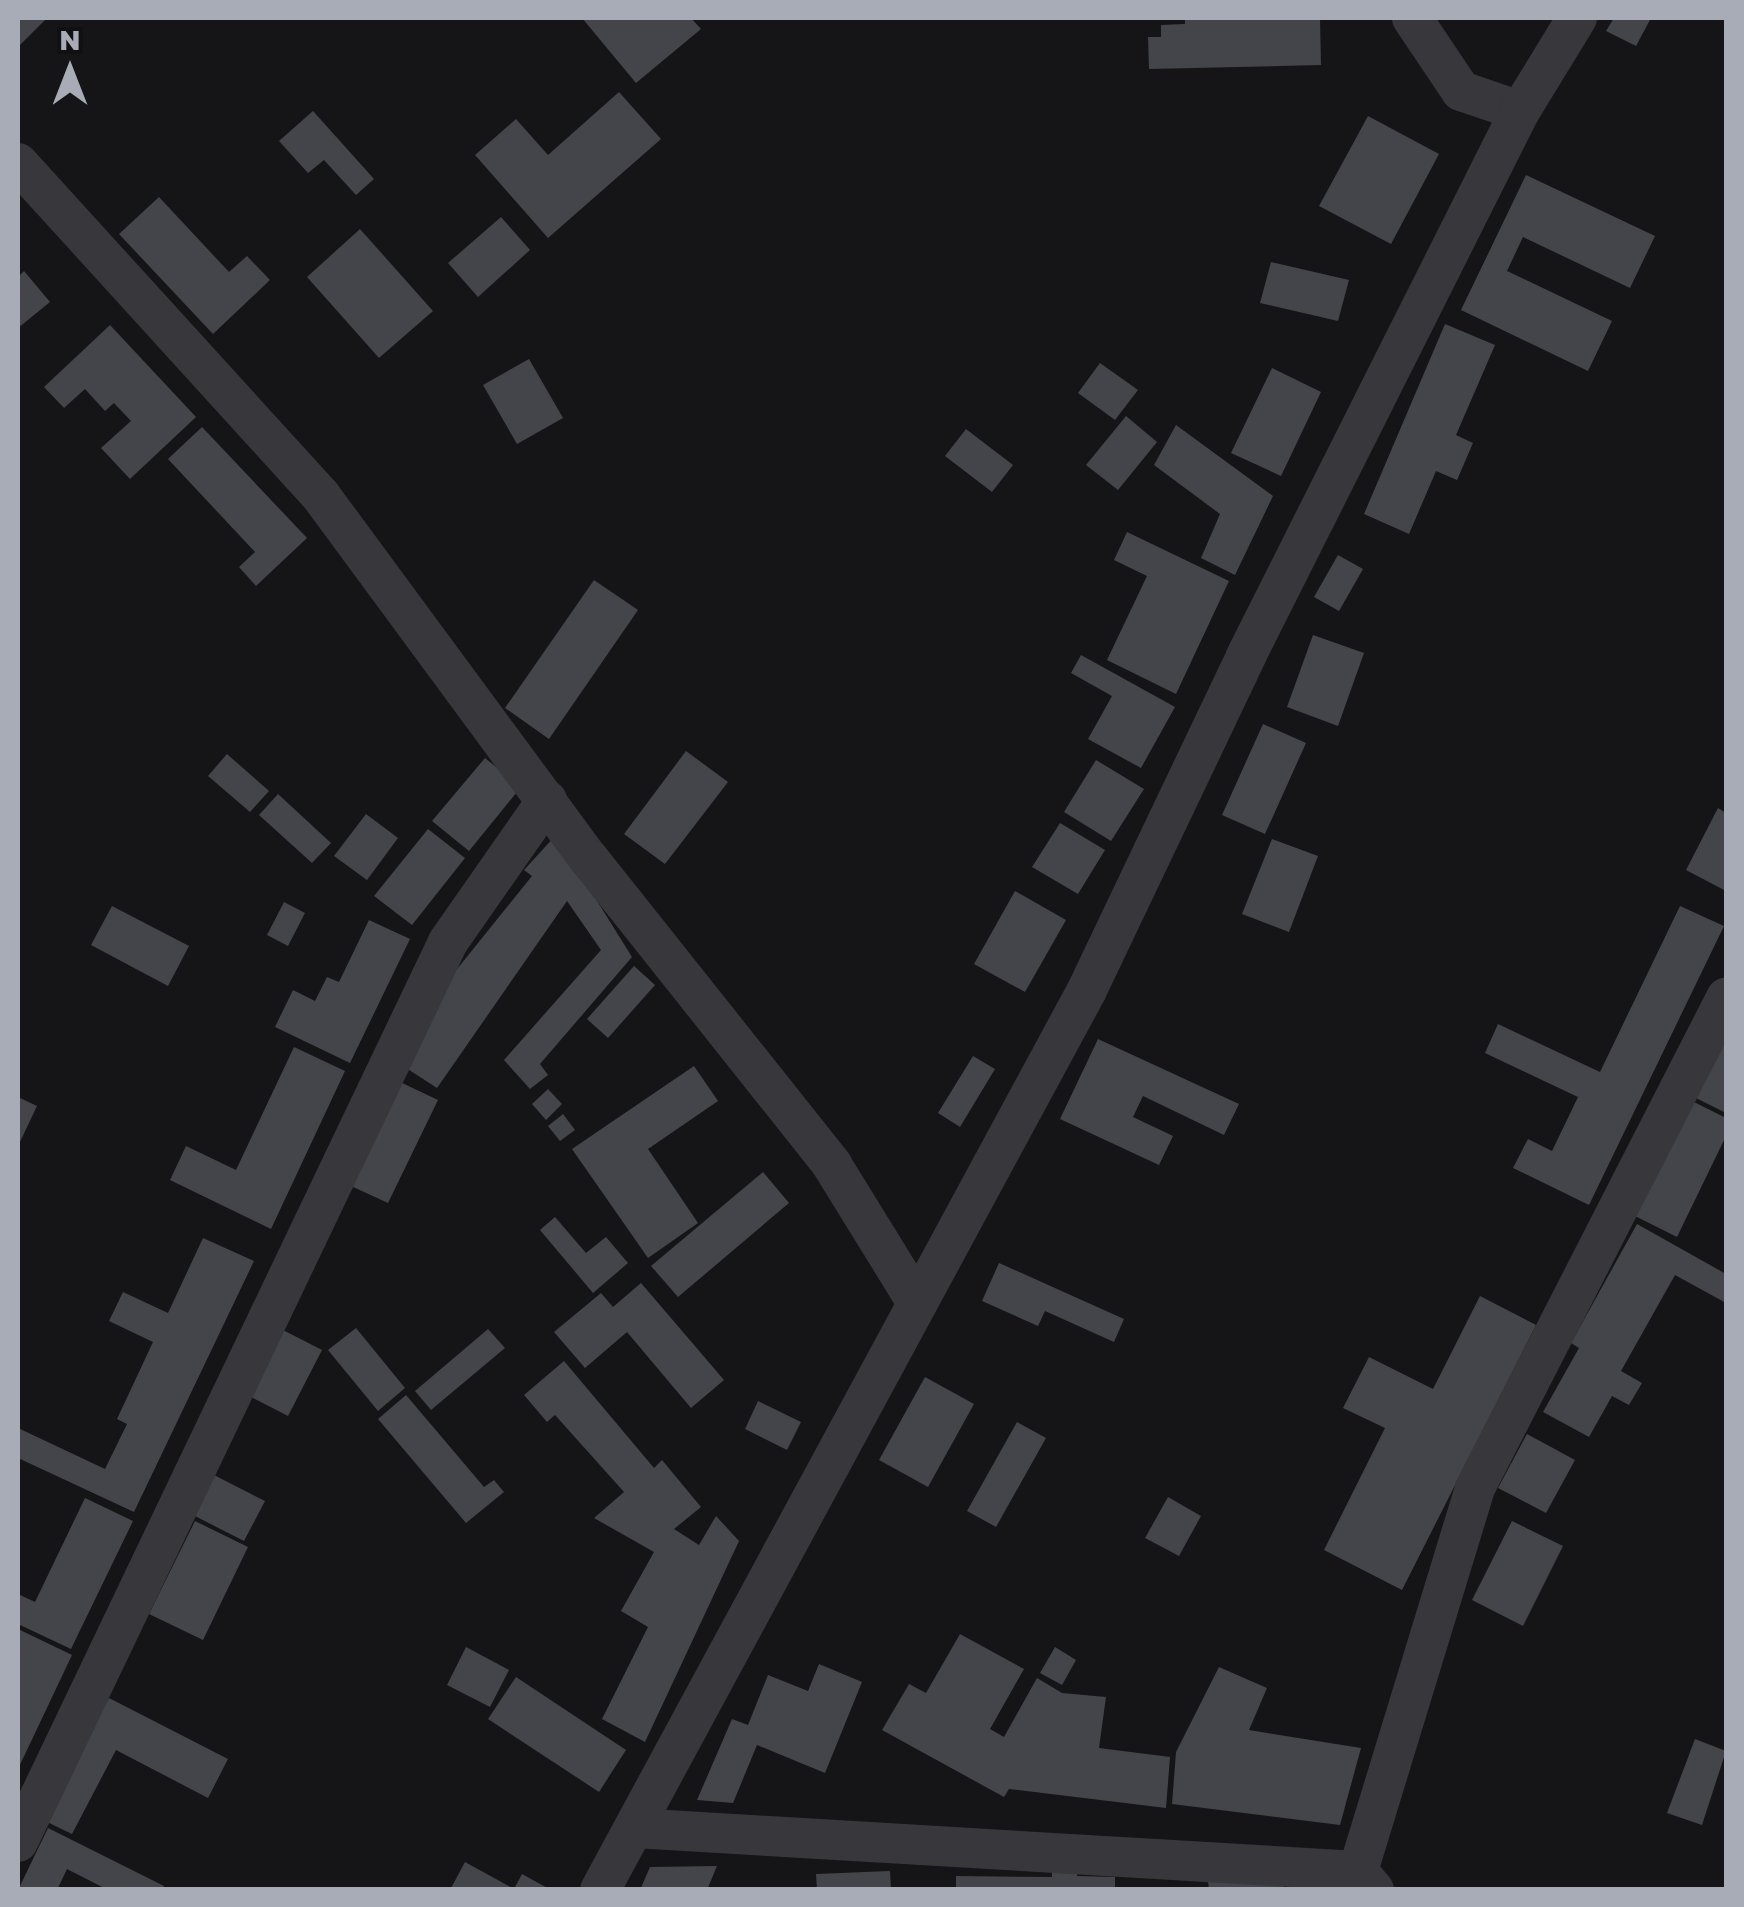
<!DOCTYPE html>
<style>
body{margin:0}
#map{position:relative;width:1744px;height:1907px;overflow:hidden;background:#151517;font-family:"Golos Text",sans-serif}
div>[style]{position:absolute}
.building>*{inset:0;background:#44454a}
.minor>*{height:40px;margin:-20px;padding:0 20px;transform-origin:20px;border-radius:20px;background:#37373c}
span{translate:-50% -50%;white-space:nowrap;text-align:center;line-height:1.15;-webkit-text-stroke:8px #101012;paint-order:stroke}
.frame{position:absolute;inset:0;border:20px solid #a8acb6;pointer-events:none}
.north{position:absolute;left:20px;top:20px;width:100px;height:100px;-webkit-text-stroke:8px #101012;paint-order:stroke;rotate:0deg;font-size:28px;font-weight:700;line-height:40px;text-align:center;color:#a8acb6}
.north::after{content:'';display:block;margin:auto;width:35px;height:45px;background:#a8acb6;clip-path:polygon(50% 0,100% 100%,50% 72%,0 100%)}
</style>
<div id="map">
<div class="building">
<div style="clip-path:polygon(18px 18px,47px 18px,18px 47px)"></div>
<div style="clip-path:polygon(582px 18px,691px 18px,701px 29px,636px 83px)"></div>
<div style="clip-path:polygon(1185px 18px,1320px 18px,1321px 65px,1149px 69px,1148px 37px,1161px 37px,1161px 25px,1185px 24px)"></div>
<div style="clip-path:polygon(1614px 18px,1651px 18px,1636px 46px,1606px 31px)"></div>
<div style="clip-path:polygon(619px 92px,661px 139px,548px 238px,475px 155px,516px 119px,548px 155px)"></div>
<div style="clip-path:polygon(313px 111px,374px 179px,356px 195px,324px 160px,308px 173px,279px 141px)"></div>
<div style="clip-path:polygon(1368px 116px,1439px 154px,1391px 244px,1319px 206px)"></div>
<div style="clip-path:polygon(1526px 175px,1655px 236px,1630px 288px,1523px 237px,1507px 271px,1612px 321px,1588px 371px,1461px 310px)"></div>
<div style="clip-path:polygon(159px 197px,229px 272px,247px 256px,270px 280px,213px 334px,119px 234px)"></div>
<div style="clip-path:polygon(501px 217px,530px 250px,478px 297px,448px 263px)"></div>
<div style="clip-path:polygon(360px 229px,433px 311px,379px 358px,307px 277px)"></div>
<div style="clip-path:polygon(1271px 262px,1349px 280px,1338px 321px,1260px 303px)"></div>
<div style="clip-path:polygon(24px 271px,50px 302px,18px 328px,18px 277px)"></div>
<div style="clip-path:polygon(1445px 324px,1495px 345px,1456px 435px,1473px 443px,1457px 480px,1436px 471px,1409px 534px,1364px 514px)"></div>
<div style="clip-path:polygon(110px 325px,196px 417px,130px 479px,101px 448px,131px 421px,114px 403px,105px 411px,85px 389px,64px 408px,44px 387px)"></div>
<div style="clip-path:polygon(529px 359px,563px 418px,517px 444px,483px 385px)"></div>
<div style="clip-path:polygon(1100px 363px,1138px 390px,1115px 420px,1078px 393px)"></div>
<div style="clip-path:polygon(1272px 368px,1321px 392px,1281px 476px,1231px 453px)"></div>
<div style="clip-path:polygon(1126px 416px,1157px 442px,1118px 490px,1086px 465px)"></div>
<div style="clip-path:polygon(1176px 425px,1273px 496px,1235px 575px,1201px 558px,1220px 514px,1154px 465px)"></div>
<div style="clip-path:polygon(202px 427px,307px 538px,256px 586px,239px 567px,255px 552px,168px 459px)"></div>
<div style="clip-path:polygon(966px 429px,1013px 465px,992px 492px,945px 456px)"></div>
<div style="clip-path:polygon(1127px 532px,1229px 581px,1176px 694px,1107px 660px,1147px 576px,1114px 560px)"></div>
<div style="clip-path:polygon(1338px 555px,1363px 569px,1339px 611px,1314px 597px)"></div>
<div style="clip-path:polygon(594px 580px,638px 610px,549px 739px,505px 708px)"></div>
<div style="clip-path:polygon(1313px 635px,1364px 653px,1338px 726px,1287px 707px)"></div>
<div style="clip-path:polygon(1081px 655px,1175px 707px,1141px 768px,1088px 739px,1112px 696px,1071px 673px)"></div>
<div style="clip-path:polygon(1263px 724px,1306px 743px,1265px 834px,1222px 815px)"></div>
<div style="clip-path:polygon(686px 751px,728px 782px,665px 864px,624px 834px)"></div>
<div style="clip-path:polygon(227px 754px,269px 791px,250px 812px,208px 776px)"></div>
<div style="clip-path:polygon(485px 758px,521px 787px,469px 851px,432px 821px)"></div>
<div style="clip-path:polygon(1096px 760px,1144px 789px,1111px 841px,1064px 812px)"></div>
<div style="clip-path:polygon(278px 794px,331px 843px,312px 863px,259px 815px)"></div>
<div style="clip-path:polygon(1718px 808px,1726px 813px,1726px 891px,1686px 870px)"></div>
<div style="clip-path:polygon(366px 814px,398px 838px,367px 880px,334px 856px)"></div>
<div style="clip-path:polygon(1060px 823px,1105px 850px,1078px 894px,1032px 867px)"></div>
<div style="clip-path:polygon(428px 829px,465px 858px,412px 925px,374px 896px)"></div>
<div style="clip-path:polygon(556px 835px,632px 957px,540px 1064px,548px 1075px,530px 1089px,504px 1060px,601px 950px,567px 901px,437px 1088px,403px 1066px,437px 994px,532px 876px,524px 870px)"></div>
<div style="clip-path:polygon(1272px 839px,1318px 856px,1289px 932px,1242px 914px)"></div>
<div style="clip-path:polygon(1015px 891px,1066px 920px,1025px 992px,974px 964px)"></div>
<div style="clip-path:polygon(284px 902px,305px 913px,288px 946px,267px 935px)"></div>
<div style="clip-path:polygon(112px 906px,189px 946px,168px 986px,91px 945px)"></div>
<div style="clip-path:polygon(1680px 906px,1724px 926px,1589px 1205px,1513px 1168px,1528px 1139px,1552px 1151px,1578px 1097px,1485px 1053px,1498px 1024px,1600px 1072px)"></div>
<div style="clip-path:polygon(369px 920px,410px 939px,350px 1063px,275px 1027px,293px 990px,315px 1001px,327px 977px,339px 982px)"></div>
<div style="clip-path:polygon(634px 966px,655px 985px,608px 1038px,587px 1019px)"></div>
<div style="clip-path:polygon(1098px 1039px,1239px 1104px,1224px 1135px,1143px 1096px,1133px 1117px,1173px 1136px,1159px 1165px,1060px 1119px)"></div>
<div style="clip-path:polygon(1726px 1040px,1726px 1113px,1696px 1098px)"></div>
<div style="clip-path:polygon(294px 1047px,345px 1071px,271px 1229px,170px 1180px,186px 1146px,236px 1170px)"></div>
<div style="clip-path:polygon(973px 1056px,995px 1069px,960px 1127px,938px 1113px)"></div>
<div style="clip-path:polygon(694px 1066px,718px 1101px,648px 1149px,698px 1223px,648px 1258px,572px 1149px)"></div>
<div style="clip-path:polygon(400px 1082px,438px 1100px,388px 1203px,351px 1186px)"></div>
<div style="clip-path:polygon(548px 1089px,562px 1104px,546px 1120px,532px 1104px)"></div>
<div style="clip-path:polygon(18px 1097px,37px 1106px,18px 1146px)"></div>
<div style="clip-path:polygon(1692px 1101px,1726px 1118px,1726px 1136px,1677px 1237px,1635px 1216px)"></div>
<div style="clip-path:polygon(563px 1114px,575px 1130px,560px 1141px,548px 1126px)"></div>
<div style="clip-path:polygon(763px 1172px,789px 1203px,678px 1297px,651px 1266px)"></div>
<div style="clip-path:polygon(555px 1217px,586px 1253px,606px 1237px,628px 1263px,593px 1293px,540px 1230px)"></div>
<div style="clip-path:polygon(1637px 1224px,1726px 1274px,1726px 1303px,1675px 1275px,1621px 1371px,1642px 1383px,1629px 1405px,1612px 1396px,1589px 1437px,1543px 1412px,1579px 1348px,1571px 1343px)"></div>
<div style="clip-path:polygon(203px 1238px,254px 1261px,134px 1512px,18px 1458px,18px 1428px,105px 1469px,127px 1424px,117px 1419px,153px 1342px,109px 1321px,123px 1292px,168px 1313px)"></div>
<div style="clip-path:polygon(999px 1263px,1124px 1319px,1114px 1342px,1045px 1311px,1038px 1326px,982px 1301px)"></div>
<div style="clip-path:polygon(641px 1283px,724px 1380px,691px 1408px,627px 1332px,585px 1368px,554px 1332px,601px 1293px,613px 1307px)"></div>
<div style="clip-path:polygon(1480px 1296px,1536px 1325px,1402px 1590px,1324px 1550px,1385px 1428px,1343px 1408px,1369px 1357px,1433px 1389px)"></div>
<div style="clip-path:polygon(356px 1328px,405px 1388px,378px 1411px,328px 1350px)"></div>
<div style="clip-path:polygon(281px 1329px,322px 1350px,288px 1416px,247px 1395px)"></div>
<div style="clip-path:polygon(488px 1329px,505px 1348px,431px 1410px,415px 1391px)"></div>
<div style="clip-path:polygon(564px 1361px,654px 1468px,662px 1460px,701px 1507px,674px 1529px,699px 1545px,716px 1516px,739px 1541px,645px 1742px,602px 1719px,648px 1627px,621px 1611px,654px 1552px,594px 1518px,624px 1492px,555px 1415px,547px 1422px,524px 1395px)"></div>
<div style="clip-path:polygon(925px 1377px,974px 1404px,928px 1487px,879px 1460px)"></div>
<div style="clip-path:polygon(406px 1395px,484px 1487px,494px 1480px,504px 1492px,466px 1523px,378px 1419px)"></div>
<div style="clip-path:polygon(758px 1401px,801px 1422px,787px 1450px,745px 1429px)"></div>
<div style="clip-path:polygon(1017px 1422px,1046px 1438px,996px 1527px,967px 1511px)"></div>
<div style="clip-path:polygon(1527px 1434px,1575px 1460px,1546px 1513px,1498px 1488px)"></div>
<div style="clip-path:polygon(214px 1475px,265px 1501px,244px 1541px,193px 1515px)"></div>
<div style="clip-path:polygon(1168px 1497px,1201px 1516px,1179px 1556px,1145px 1538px)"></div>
<div style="clip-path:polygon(85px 1498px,133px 1521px,71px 1649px,18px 1624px,18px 1594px,35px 1602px)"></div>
<div style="clip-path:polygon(195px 1521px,248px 1547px,203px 1640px,149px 1614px)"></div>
<div style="clip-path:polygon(1512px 1521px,1563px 1546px,1523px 1626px,1472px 1600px)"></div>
<div style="clip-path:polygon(18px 1629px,72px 1655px,18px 1769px)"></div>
<div style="clip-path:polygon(960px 1634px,1024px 1669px,990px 1729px,1004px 1737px,1037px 1678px,1062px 1693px,1106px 1697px,1099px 1748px,1170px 1757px,1166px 1808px,1009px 1789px,1004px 1797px,882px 1730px,909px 1684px,926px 1693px)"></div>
<div style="clip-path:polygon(466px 1647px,509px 1670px,490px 1707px,447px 1685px)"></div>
<div style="clip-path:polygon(1055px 1647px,1076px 1660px,1062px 1685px,1040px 1673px)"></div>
<div style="clip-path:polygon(819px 1664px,862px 1682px,825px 1773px,757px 1745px,733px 1803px,697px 1800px,732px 1719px,748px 1725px,768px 1675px,808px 1691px)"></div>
<div style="clip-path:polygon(1219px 1667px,1267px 1688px,1249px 1730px,1361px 1748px,1340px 1825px,1172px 1804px,1176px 1752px)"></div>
<div style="clip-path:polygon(516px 1677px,626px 1750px,599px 1792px,488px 1719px)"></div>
<div style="clip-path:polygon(109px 1698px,228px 1759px,208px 1798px,116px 1750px,72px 1834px,45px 1821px)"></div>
<div style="clip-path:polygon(1695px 1739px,1726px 1751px,1702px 1825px,1667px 1813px)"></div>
<div style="clip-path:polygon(48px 1828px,164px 1886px,163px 1890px,108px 1890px,67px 1869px,57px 1890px,18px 1890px)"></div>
<div style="clip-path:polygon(465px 1862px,514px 1889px,522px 1874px,551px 1890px,450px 1890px)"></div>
<div style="clip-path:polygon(717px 1866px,707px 1890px,640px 1890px,650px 1867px)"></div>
<div style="clip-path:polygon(1052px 1868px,1077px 1868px,1077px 1876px,1115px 1877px,1115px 1890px,956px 1890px,956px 1876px,1052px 1877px)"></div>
<div style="clip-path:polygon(890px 1871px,891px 1890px,817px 1890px,816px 1874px)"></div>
<div style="clip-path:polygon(1283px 1880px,1284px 1890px,1209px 1890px,1208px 1881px)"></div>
</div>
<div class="minor">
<div style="left:1412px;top:18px;width:88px;rotate:56.1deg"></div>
<div style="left:1461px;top:91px;width:62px;rotate:18.7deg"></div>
<div style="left:18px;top:163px;width:450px;rotate:47.7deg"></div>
<div style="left:321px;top:496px;width:451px;rotate:53.6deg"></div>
<div style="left:589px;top:859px;width:391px;rotate:51.5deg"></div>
<div style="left:832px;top:1165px;width:160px;rotate:58.3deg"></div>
<div style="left:634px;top:1828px;width:725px;rotate:3.4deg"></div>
<div style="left:1358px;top:1871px;width:25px;rotate:50deg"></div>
<div style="left:18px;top:1842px;width:997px;rotate:-64.46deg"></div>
<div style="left:448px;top:942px;width:173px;rotate:-55.1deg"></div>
<div style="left:1358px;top:1871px;width:400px;rotate:-73deg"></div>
<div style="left:1475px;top:1488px;width:551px;rotate:-62.88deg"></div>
<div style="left:600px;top:1890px;width:1021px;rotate:-61.58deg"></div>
<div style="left:1086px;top:992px;width:372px;rotate:-64.5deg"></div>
<div style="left:1246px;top:656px;width:610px;rotate:-63.31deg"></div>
<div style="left:1520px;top:111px;width:109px;rotate:-58.5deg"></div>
</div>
<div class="frame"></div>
<div class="north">N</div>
</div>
